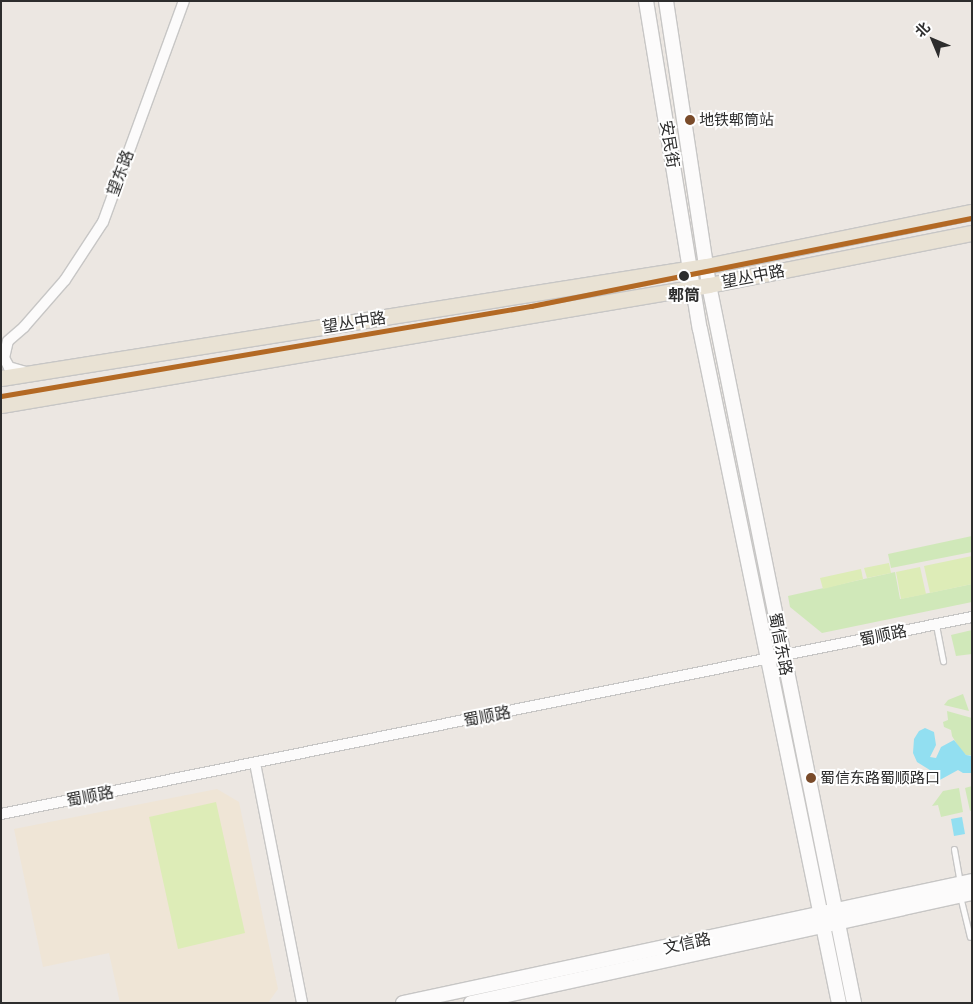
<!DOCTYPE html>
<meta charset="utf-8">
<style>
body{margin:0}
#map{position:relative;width:973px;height:1004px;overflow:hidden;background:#ece7e2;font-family:Manrope,"Noto Sans SC",sans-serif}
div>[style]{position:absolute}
.education>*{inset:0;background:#efe5d6}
.green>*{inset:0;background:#d0e8b9}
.pitch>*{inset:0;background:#ddecb7}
.water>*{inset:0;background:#92dff1}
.roads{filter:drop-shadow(1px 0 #c7c6c5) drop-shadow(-1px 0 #c7c6c5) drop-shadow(0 1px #c7c6c5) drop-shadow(0 -1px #c7c6c5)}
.service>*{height:5px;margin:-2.5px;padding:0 2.5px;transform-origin:2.5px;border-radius:2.5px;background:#fcfbfb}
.minor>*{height:10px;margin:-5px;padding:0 5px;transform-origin:5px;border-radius:5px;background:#fcfbfb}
.secondary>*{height:14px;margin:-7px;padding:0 7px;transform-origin:7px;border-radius:7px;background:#fcfbfb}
.primary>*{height:15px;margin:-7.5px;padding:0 7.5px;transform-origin:7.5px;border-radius:7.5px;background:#e9e2d4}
.metro-1>*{height:5px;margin:-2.5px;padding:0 2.5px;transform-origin:2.5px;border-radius:2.5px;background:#b36924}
.dots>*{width:14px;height:14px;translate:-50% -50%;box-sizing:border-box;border:2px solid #fff;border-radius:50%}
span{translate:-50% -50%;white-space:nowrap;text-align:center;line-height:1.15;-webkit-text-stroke:4px #fff;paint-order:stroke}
.bus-label{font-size:15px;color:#2d2d2d}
.left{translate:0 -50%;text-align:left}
.street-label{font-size:16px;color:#2d2d2d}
.stop-label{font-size:16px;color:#2d2d2d;font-weight:700}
.frame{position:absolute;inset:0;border:2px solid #2d2d2d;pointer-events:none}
.north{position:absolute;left:908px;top:15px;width:50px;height:50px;-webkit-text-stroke:4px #fff;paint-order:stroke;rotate:315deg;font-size:14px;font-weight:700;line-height:20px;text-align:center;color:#2d2d2d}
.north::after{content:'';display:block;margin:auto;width:18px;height:22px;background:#2d2d2d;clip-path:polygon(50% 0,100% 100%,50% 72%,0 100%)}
</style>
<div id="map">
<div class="education">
<div style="clip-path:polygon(217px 789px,239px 802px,278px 989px,268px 1003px,120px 1003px,109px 953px,43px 967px,14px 829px)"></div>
</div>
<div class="green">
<div style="clip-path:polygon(972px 536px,972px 552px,891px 568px,888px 554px)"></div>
<div style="clip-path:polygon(895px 572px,900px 599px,972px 584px,972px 602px,822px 633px,790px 607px,788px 596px)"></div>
<div style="clip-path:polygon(972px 630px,972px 654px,956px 656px,951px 635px)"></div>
<div style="clip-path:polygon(963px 694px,969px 711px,944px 705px,948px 700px)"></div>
<div style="clip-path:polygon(947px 711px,972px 718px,972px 755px,966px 755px,960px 749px,952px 736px,951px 730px,944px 727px,943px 722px,948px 720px)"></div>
<div style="clip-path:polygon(972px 786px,972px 810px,970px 811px,965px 788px)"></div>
<div style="clip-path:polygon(959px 788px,963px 812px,941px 817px,938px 805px,932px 806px,943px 791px)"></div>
</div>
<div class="pitch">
<div style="clip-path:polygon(972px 556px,972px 584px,930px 593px,924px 566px)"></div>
<div style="clip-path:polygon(889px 563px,891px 573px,867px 578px,864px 568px)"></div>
<div style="clip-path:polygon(920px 567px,926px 594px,901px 599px,896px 572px)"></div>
<div style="clip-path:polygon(861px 569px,863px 579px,823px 589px,820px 578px)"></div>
<div style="clip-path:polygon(216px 802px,245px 933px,178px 949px,149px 817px)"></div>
</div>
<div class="water">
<div style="clip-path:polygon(925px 728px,934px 732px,936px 745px,930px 757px,936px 758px,941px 747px,954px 740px,966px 755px,972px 756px,972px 773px,963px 773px,958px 770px,938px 781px,933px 772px,917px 762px,913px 753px,914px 739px,919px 731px)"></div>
<div style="clip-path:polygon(962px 817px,965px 834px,954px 836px,951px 819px)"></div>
</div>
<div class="roads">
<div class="service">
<div style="left:936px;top:625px;width:37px;rotate:79deg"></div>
<div style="left:954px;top:849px;width:35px;rotate:80deg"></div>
<div style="left:960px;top:896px;width:42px;rotate:76.3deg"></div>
</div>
<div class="minor">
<div style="left:26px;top:372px;width:18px;rotate:-164deg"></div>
<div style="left:9px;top:367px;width:10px;rotate:-119deg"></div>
<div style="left:4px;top:358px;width:17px;rotate:-77deg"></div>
<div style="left:8px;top:341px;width:21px;rotate:-41deg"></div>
<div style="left:24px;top:327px;width:62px;rotate:-48.9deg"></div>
<div style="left:65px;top:280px;width:69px;rotate:-56.8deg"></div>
<div style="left:103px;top:222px;width:235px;rotate:-69.9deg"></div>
<div style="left:255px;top:763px;width:245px;rotate:78.9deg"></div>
<div style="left:1px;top:814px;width:991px;rotate:-11.47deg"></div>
</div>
<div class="secondary">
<div style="left:646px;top:1px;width:332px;rotate:80.7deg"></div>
<div style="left:700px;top:329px;width:688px;rotate:78.35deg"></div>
<div style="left:666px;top:1px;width:287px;rotate:81.4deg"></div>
<div style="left:709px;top:285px;width:732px;rotate:78.58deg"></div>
<div style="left:403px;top:1003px;width:582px;rotate:-12.1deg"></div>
<div style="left:471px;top:1003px;width:513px;rotate:-12.38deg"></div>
</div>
<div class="primary">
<div style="left:1px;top:378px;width:714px;rotate:-9.03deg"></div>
<div style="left:706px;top:266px;width:271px;rotate:-11.5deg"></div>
<div style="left:1px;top:405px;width:718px;rotate:-9.62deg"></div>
<div style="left:709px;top:285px;width:268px;rotate:-11.2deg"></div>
</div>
</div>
<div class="metro-1">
<div style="left:1px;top:396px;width:538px;rotate:-9.64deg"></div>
<div style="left:531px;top:306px;width:450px;rotate:-11.3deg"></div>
</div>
<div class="dots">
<div style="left:690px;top:120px;background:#7a4b2a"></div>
<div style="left:684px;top:276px;background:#2d2d2d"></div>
<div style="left:811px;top:778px;background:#7a4b2a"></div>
</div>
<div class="bus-label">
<span class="left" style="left:699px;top:120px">地铁郫筒站</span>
<span class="left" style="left:820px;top:778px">蜀信东路蜀顺路口</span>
</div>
<div class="street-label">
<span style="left:670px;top:144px;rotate:81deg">安民街</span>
<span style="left:120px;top:173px;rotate:-70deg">望东路</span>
<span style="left:753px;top:276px;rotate:-11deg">望丛中路</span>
<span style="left:354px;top:322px;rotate:-9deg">望丛中路</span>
<span style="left:883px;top:635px;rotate:-12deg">蜀顺路</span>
<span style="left:781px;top:644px;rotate:79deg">蜀信东路</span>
<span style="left:487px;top:716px;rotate:-11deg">蜀顺路</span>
<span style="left:90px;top:796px;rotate:-11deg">蜀顺路</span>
<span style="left:687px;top:943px;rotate:-12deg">文信路</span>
</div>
<div class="stop-label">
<span style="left:684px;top:295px">郫筒</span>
</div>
<div class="frame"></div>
<div class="north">北</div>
</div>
